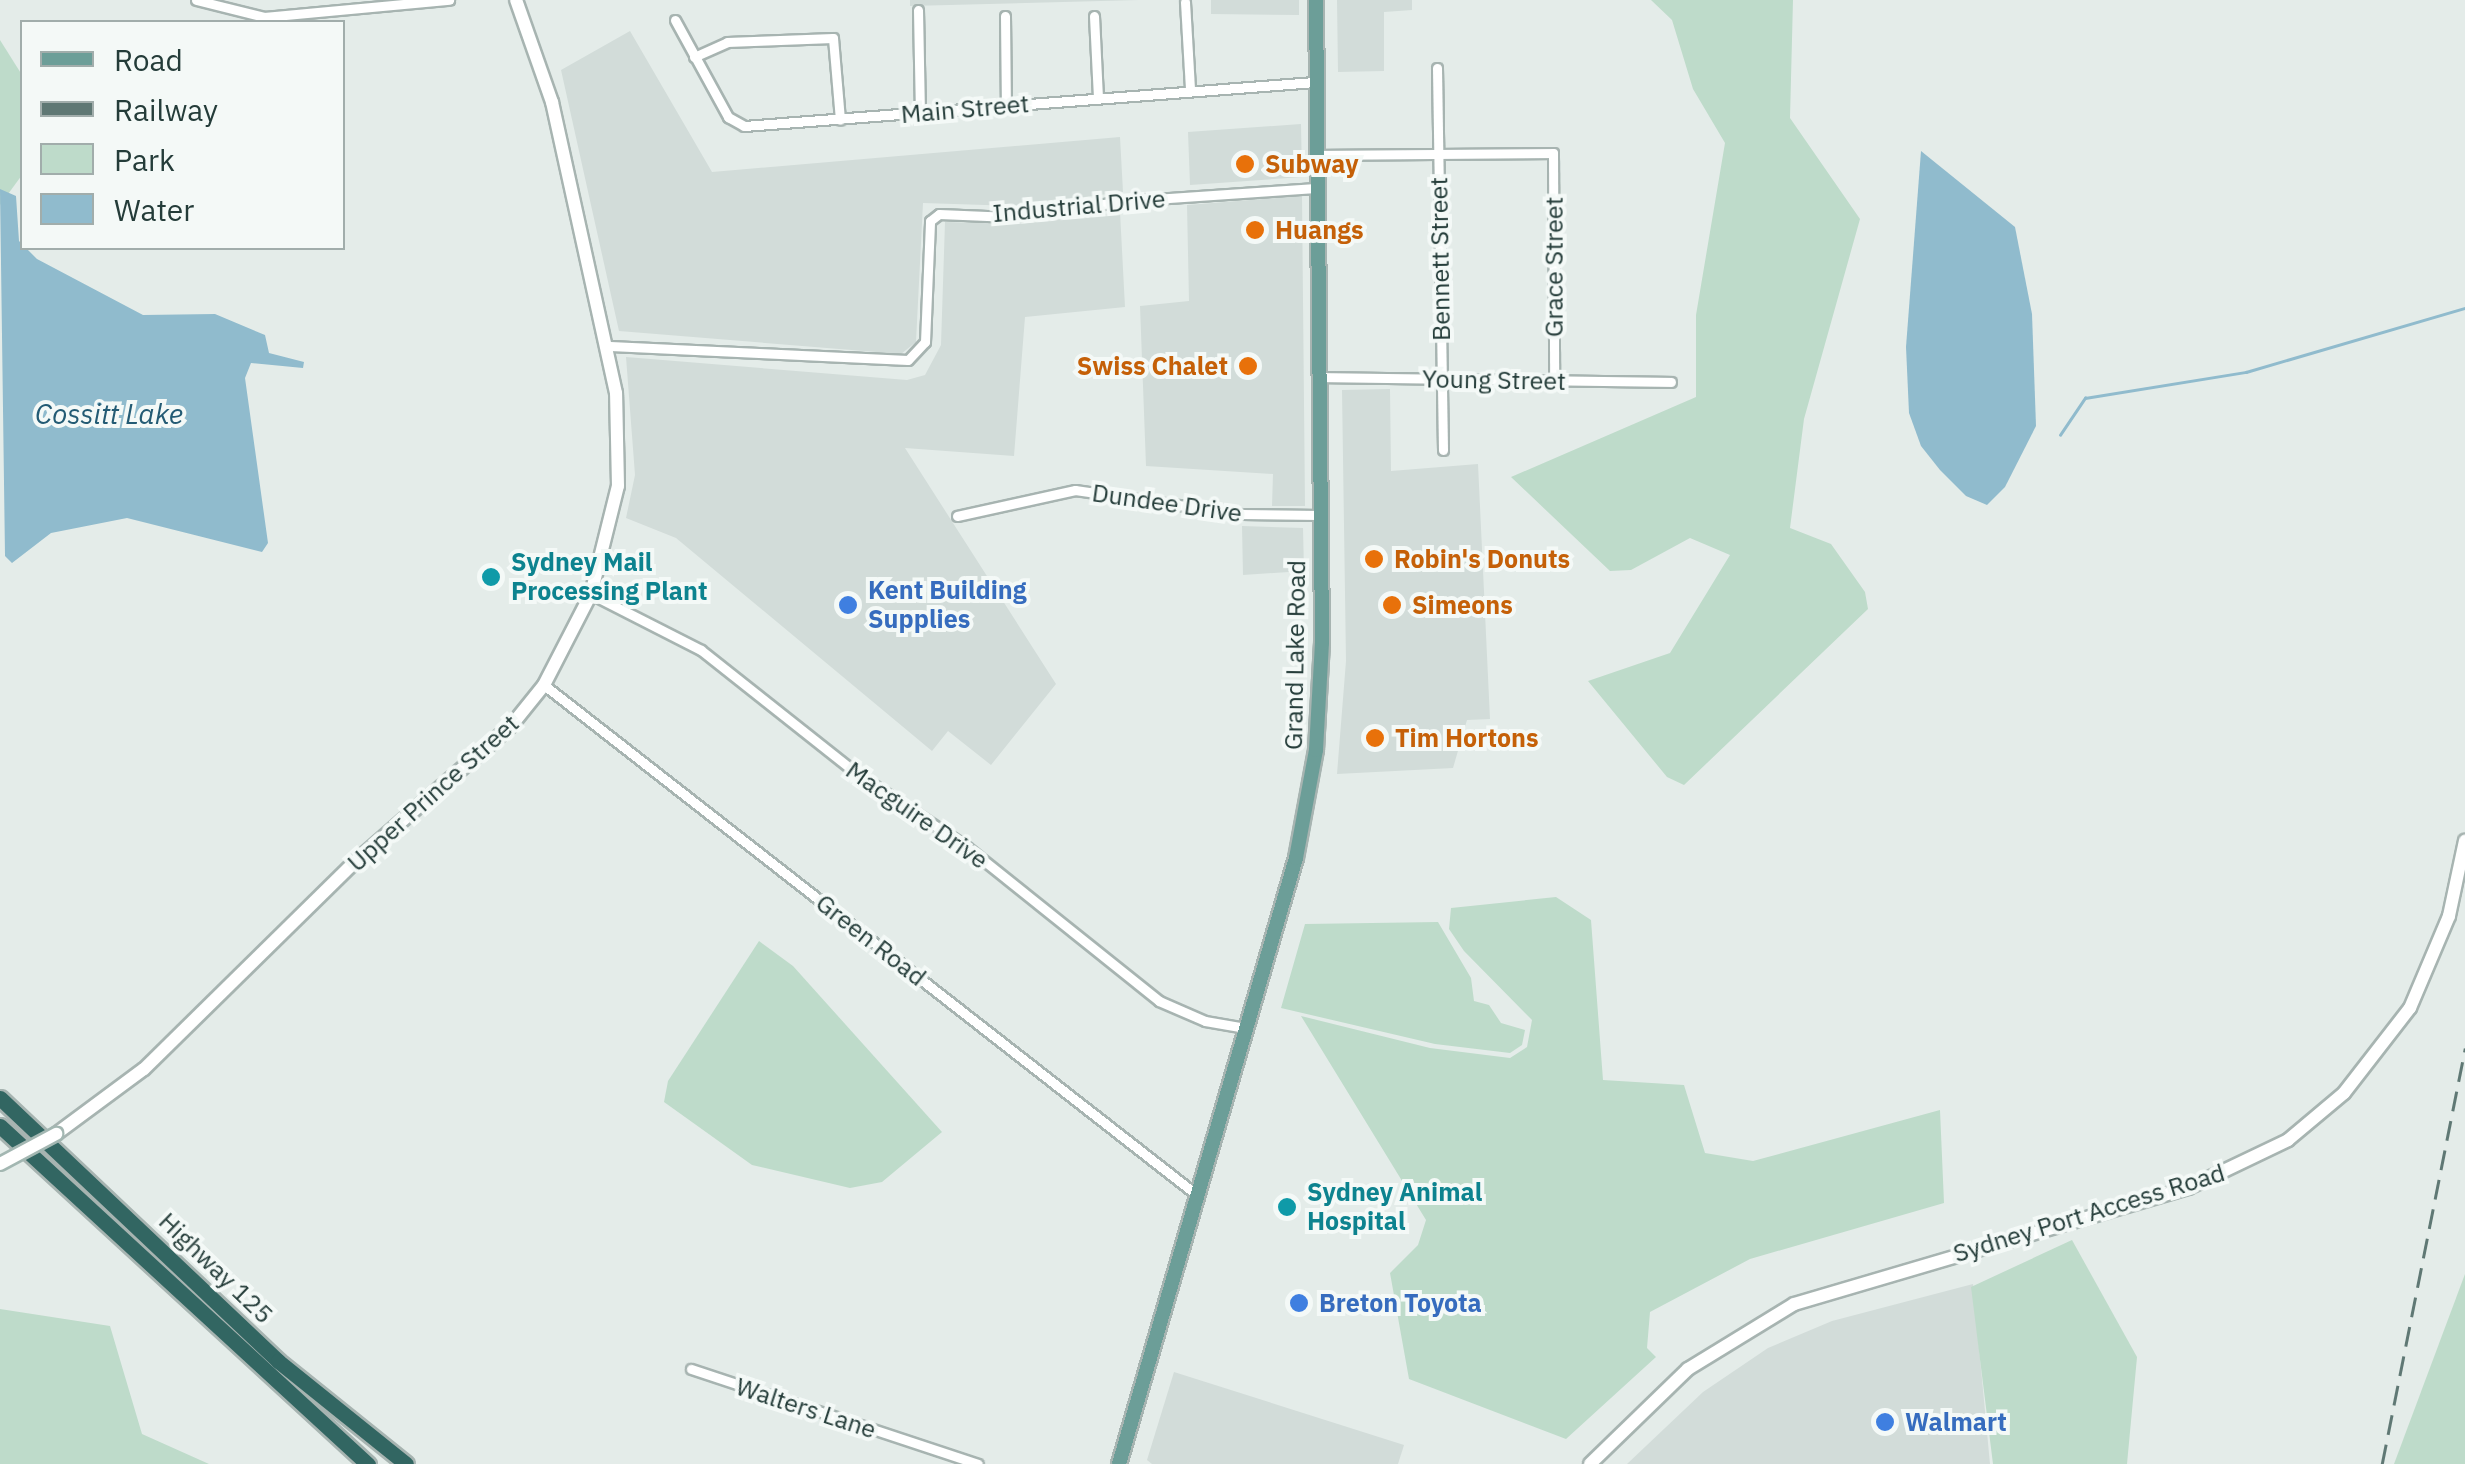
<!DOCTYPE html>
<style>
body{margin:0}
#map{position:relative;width:2465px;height:1464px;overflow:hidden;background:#e4ece9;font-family:"IBM Plex Sans",sans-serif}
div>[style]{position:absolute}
.built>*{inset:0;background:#d2dcd9}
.green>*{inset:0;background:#bedbca}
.water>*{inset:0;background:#90bbcd}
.stream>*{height:2.5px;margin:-1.25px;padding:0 1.25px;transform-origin:1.25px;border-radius:1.25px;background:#90bbcd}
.roads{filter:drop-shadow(2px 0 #a7b4b1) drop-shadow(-2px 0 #a7b4b1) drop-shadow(0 2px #a7b4b1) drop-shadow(0 -2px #a7b4b1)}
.street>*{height:9px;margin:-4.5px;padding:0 4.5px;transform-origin:4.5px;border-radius:4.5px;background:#fff}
.secondary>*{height:12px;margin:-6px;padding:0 6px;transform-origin:6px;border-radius:6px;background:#fff}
.primary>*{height:14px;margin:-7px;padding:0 7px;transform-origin:7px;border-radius:7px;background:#6c9e98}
.highway>*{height:15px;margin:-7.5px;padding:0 7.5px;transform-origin:7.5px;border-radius:7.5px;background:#326662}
.rail>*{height:2.5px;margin-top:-1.25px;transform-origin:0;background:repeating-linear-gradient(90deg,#5f7874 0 20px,transparent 0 30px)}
.bridges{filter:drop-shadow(2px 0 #a3b7b2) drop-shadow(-2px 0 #a3b7b2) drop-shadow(0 2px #a3b7b2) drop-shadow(0 -2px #a3b7b2)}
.secondary-bridge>*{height:12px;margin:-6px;padding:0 6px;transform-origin:6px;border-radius:6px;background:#fff}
.dots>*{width:28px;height:28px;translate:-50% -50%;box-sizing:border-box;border:5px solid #f4f9f7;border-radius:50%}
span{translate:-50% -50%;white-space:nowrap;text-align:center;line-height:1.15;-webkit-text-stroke:8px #f4f9f7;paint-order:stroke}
.street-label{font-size:25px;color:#243c39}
.food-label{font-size:25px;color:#c56008;font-weight:700}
.left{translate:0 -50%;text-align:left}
.right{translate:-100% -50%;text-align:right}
.culture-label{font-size:25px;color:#0d838f;font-weight:700}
.shop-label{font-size:25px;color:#366cbe;font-weight:700}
.water-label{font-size:28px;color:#235b74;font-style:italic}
.legend{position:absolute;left:20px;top:20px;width:325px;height:230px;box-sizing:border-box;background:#f4f9f7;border:2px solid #a1adab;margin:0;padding:12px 18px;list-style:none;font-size:30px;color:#243c39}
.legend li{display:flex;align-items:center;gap:20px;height:50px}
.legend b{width:50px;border:2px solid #a1adab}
</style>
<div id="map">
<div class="built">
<div style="clip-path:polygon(910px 0,1139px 0,910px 6px)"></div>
<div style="clip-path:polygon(1211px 0,1299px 0,1299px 15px,1211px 14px)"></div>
<div style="clip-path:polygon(1337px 0,1412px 0,1412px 10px,1384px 12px,1384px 71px,1338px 72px)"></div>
<div style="clip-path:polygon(630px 31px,712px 172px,1120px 137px,1123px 192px,1016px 206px,923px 203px,916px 342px,901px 354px,619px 331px,561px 70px)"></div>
<div style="clip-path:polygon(1301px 124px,1302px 177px,1190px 185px,1188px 132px)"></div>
<div style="clip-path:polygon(1302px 196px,1305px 506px,1272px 506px,1273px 474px,1146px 466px,1140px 306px,1189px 301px,1187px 205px)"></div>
<div style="clip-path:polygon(1120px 212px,1125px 307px,1025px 317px,1014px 456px,905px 448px,1056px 684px,991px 765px,948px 731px,932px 751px,676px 538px,626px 518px,635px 475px,626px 357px,907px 380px,925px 375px,941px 345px,945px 222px,1019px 224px)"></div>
<div style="clip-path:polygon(1390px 389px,1391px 471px,1478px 464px,1490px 719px,1467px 720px,1453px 768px,1337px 774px,1346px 661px,1342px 390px)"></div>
<div style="clip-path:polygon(1242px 526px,1303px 528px,1304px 571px,1243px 575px)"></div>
<div style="clip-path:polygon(1973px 1284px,1990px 1464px,1627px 1464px,1703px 1392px,1768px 1348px,1832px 1321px)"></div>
<div style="clip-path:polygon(1174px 1372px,1404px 1445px,1398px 1464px,1152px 1464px,1147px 1460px)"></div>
</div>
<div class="green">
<div style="clip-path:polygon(1651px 0,1793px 0,1790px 118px,1860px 219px,1804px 419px,1790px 528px,1831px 544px,1865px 592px,1868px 609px,1684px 785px,1667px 777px,1588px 681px,1670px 653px,1730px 555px,1690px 538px,1631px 570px,1610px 571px,1511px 477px,1696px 397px,1696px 315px,1725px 143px,1693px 89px,1672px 20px)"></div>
<div style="clip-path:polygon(0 40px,22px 75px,22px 175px,0 205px)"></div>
<div style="clip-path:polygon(1556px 897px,1591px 920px,1603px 1080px,1684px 1085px,1705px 1153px,1753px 1161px,1940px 1110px,1944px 1203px,1750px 1259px,1650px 1312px,1647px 1348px,1656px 1357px,1566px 1439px,1409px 1379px,1390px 1273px,1418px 1245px,1426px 1220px,1301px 1016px,1430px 1048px,1510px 1058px,1527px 1047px,1532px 1020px,1464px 951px,1449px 929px,1451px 908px)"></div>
<div style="clip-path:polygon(1438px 922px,1471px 978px,1474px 1001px,1489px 1005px,1501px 1023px,1525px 1030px,1522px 1045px,1510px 1053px,1435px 1044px,1281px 1008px,1305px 924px)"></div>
<div style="clip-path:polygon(759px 941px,793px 966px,942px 1132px,882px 1182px,850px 1188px,752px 1165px,664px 1102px,668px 1081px)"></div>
<div style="clip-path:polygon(2072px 1240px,2137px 1357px,2127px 1464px,1993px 1464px,1971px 1287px)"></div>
<div style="clip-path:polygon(2465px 1274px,2465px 1464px,2394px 1464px)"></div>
<div style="clip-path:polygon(0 1309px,110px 1326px,142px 1434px,209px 1464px,0 1464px)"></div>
</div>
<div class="water">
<div style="clip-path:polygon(1921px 151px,2015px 227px,2032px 314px,2036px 426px,2005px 487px,1987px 505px,1966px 496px,1940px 470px,1921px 446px,1909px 413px,1906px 347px)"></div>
<div style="clip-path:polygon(0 189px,16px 196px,19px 241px,37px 259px,143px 315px,215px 314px,265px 335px,269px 353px,304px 362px,303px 368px,251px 363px,245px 378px,268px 543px,262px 552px,127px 518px,51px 533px,12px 563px,5px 556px)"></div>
</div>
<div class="stream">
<div style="left:2060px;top:435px;width:45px;rotate:-56deg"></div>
<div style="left:2085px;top:398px;width:163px;rotate:-9.2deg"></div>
<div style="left:2246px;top:372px;width:228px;rotate:-16.3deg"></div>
</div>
<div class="roads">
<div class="street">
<div style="left:196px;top:0;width:70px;rotate:14deg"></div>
<div style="left:264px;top:17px;width:186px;rotate:-5.3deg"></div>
<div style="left:1185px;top:2px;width:87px;rotate:86.7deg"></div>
<div style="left:918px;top:10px;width:104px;rotate:88.9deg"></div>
<div style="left:1005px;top:16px;width:89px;rotate:89.4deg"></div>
<div style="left:1094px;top:16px;width:81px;rotate:87.2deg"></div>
<div style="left:675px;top:20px;width:111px;rotate:61.3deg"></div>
<div style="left:728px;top:117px;width:18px;rotate:29deg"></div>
<div style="left:744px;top:126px;width:573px;rotate:-4.41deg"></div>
<div style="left:694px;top:57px;width:36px;rotate:-24deg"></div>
<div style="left:727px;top:42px;width:106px;rotate:-2.2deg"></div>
<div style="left:833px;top:38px;width:82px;rotate:85.1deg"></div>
<div style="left:1437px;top:68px;width:382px;rotate:89.1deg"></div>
<div style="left:1316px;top:155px;width:237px;rotate:-0.5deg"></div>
<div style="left:1553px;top:153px;width:227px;rotate:89.7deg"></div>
<div style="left:610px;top:346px;width:298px;rotate:2.7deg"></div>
<div style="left:908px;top:360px;width:25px;rotate:-47deg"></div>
<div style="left:925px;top:342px;width:121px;rotate:-87.6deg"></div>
<div style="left:930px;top:221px;width:11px;rotate:-38deg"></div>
<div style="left:939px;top:214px;width:72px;rotate:2.4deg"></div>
<div style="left:1011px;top:217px;width:115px;rotate:-8deg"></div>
<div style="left:1125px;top:201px;width:191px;rotate:-3.9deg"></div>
<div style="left:1319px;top:377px;width:352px;rotate:0.8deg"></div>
<div style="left:957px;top:516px;width:121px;rotate:-12.4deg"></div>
<div style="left:1075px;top:490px;width:169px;rotate:8.2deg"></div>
<div style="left:1242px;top:514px;width:77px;rotate:0.7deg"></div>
<div style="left:591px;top:594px;width:123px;rotate:27deg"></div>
<div style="left:701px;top:650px;width:198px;rotate:38.4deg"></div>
<div style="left:856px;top:773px;width:133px;rotate:33.7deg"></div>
<div style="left:967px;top:847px;width:246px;rotate:38.7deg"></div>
<div style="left:1159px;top:1001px;width:50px;rotate:23.5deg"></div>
<div style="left:1205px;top:1021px;width:41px;rotate:9.9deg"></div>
<div style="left:544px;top:685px;width:829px;rotate:37.99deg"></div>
<div style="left:691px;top:1369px;width:302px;rotate:18.3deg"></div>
</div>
<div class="secondary">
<div style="left:56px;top:1134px;width:109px;rotate:-36.5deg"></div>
<div style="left:144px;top:1069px;width:297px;rotate:-44.5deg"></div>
<div style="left:356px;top:861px;width:206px;rotate:-41.1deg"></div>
<div style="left:511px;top:726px;width:53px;rotate:-51.2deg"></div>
<div style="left:544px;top:685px;width:102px;rotate:-62.7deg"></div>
<div style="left:591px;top:594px;width:111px;rotate:-76deg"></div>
<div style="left:618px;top:486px;width:93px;rotate:-91.2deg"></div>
<div style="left:616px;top:393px;width:298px;rotate:-102.4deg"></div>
<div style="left:552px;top:102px;width:108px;rotate:-109.4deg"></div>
<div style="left:1590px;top:1464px;width:136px;rotate:-44.1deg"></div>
<div style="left:1688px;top:1369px;width:124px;rotate:-31.5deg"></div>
<div style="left:1794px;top:1304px;width:411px;rotate:-16.4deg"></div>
<div style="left:2188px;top:1188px;width:111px;rotate:-25.6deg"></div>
<div style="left:2288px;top:1140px;width:73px;rotate:-40deg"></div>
<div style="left:2344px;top:1093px;width:108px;rotate:-52.2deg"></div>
<div style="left:2410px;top:1008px;width:100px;rotate:-67deg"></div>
<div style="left:2449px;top:916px;width:77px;rotate:-78deg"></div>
</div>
<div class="primary">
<div style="left:1119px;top:1464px;width:631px;rotate:-73.72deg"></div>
<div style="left:1296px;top:858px;width:110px;rotate:-79.5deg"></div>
<div style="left:1316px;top:750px;width:107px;rotate:-86.8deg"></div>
<div style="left:1322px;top:643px;width:643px;rotate:-90.53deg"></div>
</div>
<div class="highway">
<div style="left:0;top:1098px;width:383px;rotate:43.4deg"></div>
<div style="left:278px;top:1361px;width:164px;rotate:38.8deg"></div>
<div style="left:0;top:1126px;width:500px;rotate:42.6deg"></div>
</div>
</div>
<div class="rail">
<div style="left:2382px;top:1464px;width:424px;rotate:-78.7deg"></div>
</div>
<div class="bridges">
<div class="secondary-bridge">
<div style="left:0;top:1164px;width:64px;rotate:-28.2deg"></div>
</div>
</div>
<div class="dots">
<div style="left:1245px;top:164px;background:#e8710a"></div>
<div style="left:1255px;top:230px;background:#e8710a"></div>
<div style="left:1248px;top:366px;background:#e8710a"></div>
<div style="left:1374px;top:559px;background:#e8710a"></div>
<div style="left:491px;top:577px;background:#0f9aa8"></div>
<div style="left:848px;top:605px;background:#3f7fe0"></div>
<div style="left:1392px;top:605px;background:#e8710a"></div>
<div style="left:1375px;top:738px;background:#e8710a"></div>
<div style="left:1287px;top:1207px;background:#0f9aa8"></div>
<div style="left:1299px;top:1303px;background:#3f7fe0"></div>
<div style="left:1885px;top:1422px;background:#3f7fe0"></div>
</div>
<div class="street-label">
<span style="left:965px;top:109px;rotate:-5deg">Main Street</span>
<span style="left:1079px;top:206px;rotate:-5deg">Industrial Drive</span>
<span style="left:1440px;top:259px;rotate:-91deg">Bennett Street</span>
<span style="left:1554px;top:267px;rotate:-90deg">Grace Street</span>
<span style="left:1494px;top:380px;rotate:1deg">Young Street</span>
<span style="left:1167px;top:503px;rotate:8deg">Dundee Drive</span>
<span style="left:1295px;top:655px;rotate:-89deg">Grand Lake Road</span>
<span style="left:433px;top:793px;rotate:-42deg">Upper Prince Street</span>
<span style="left:917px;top:815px;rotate:35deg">Macguire Drive</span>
<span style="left:871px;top:940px;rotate:38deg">Green Road</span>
<span style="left:2089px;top:1213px;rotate:-17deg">Sydney Port Access Road</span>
<span style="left:216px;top:1268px;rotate:44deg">Highway 125</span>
<span style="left:806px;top:1408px;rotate:18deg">Walters Lane</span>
</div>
<div class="food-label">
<span class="left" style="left:1265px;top:164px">Subway</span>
<span class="left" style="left:1275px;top:230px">Huangs</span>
<span class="right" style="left:1228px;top:366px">Swiss Chalet</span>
<span class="left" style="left:1394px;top:559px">Robin's Donuts</span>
<span class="left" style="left:1412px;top:605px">Simeons</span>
<span class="left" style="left:1395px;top:738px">Tim Hortons</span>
</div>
<div class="culture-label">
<span class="left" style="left:511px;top:577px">Sydney Mail<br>Processing Plant</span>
<span class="left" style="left:1307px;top:1207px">Sydney Animal<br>Hospital</span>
</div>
<div class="shop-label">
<span class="left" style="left:868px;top:605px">Kent Building<br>Supplies</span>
<span class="left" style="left:1319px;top:1303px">Breton Toyota</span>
<span class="left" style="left:1905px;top:1422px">Walmart</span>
</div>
<div class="water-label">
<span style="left:109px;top:414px">Cossitt Lake</span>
</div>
<ul class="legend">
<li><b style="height:12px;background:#6c9e98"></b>Road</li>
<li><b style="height:12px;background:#5f7874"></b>Railway</li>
<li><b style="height:28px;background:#bedbca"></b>Park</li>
<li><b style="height:28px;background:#90bbcd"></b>Water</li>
</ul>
</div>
